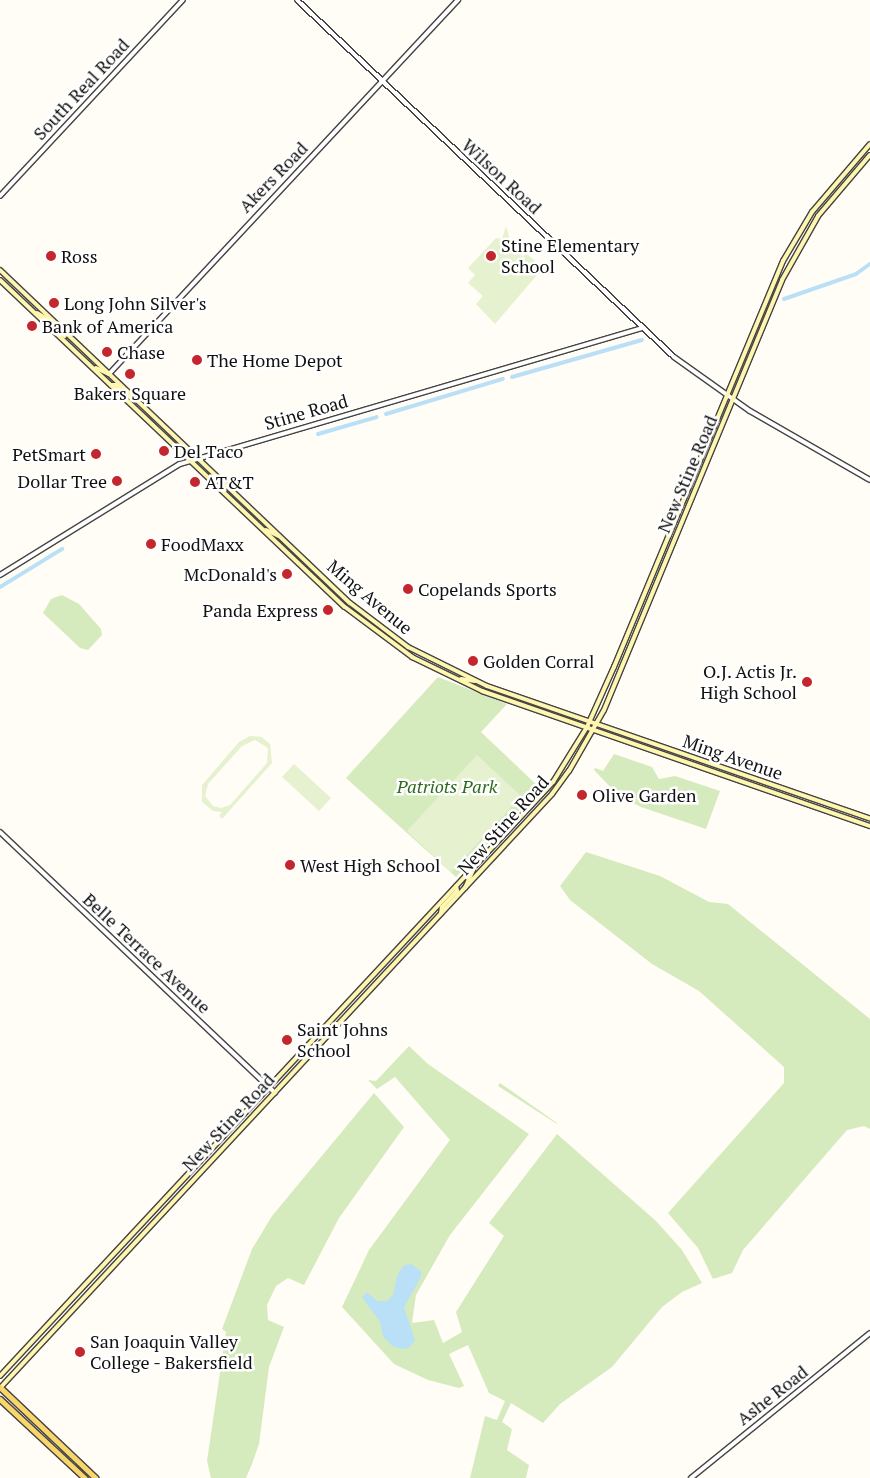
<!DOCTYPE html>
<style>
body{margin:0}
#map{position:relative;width:870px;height:1478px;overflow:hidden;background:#fffdf5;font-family:"PT Serif",serif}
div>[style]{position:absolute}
.green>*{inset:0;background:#d5ebbd}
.pitch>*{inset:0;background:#e6f2cf}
.water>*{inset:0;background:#b9e0f7}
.canal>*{height:4px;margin:-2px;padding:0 2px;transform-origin:2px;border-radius:2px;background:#b9e0f7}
.roads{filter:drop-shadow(1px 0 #444) drop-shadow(-1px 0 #444) drop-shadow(0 1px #444) drop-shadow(0 -1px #444)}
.tertiary>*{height:4px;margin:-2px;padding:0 2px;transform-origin:2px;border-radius:2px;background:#fff}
.secondary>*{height:4px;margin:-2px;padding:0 2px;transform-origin:2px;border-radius:2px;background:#fff6b0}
.primary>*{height:4.5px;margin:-2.25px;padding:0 2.25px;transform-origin:2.25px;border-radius:2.25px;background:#f9d66b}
.dots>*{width:14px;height:14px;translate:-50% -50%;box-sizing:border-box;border:2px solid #fff;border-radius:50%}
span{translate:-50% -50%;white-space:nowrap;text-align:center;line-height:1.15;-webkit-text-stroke:5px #fff;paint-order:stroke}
.street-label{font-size:18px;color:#111}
.poi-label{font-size:18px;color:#111}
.left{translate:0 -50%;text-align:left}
.right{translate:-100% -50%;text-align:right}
.park-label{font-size:18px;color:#2f6b1f;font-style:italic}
</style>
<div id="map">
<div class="green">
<div style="clip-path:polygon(62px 595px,79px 604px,101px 629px,102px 635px,88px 650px,80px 648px,43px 613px,51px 599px)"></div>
<div style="clip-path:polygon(438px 677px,507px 704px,481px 732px,540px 788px,456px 877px,346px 778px)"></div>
<div style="clip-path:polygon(614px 754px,652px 767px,659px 779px,675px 776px,720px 791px,706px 829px,641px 807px,618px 795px,594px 770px,595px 768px,603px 771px)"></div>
<div style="clip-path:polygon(586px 852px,660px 876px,709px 902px,728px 904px,870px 1019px,870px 1129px,864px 1126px,847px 1130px,743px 1250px,732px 1273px,713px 1279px,698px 1248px,668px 1213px,784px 1083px,784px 1067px,699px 991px,652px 964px,570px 900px,560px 886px)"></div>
<div style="clip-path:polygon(409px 1046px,428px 1064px,529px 1134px,450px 1235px,416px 1295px,412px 1323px,434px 1320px,443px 1343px,462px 1332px,456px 1312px,504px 1236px,489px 1223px,557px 1134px,656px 1221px,682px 1250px,702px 1283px,682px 1292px,662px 1307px,612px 1367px,560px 1404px,543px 1423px,511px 1403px,502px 1422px,512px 1429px,507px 1450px,529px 1465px,526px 1478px,470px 1478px,485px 1416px,497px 1420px,505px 1401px,489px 1393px,468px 1345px,449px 1354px,464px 1386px,459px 1388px,428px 1380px,394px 1364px,342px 1307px,369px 1250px,450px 1140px,395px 1077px,377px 1089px,368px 1080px,376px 1081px)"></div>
<div style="clip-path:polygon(500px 1083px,557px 1123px,557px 1124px,498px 1086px)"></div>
<div style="clip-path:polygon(374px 1093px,404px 1127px,339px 1218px,304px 1285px,288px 1278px,276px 1286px,267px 1305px,268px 1320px,284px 1327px,269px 1367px,259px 1444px,252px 1464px,246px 1478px,211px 1478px,207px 1461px,226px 1332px,222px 1329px,252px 1249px,272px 1216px)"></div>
</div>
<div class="pitch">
<div style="clip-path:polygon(506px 226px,511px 244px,523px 257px,526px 253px,543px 268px,495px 324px,476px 304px,483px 296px,468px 283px,475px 275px,468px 268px,496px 238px,502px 239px)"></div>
<div style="clip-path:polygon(evenodd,250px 736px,262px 737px,270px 744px,272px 763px,222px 819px,219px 816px,222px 812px,213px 811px,202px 802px,202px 785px,239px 742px,250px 736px,255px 740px,268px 748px,267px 763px,230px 805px,221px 808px,213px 806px,205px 796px,208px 784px,242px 746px,255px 740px)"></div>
<div style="clip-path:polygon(477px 755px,521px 796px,451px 872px,407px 831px)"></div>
<div style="clip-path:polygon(294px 764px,331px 798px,319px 811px,282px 777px)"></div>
</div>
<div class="water">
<div style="clip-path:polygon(411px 1264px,421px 1271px,421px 1277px,404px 1307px,415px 1340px,409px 1348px,401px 1349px,392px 1346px,383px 1336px,380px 1322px,362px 1297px,367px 1292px,377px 1301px,387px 1301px,393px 1295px,397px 1276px,403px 1266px)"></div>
</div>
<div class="canal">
<div style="left:784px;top:299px;width:76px;rotate:-19.1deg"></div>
<div style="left:856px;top:274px;width:17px;rotate:-36deg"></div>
<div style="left:512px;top:377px;width:135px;rotate:-15.9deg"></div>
<div style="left:386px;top:414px;width:122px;rotate:-16.7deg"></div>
<div style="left:318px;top:434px;width:61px;rotate:-16.1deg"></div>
<div style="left:0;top:587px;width:73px;rotate:-31.5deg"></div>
</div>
<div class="roads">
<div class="tertiary">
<div style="left:297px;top:0;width:519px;rotate:43.44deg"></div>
<div style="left:674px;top:357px;width:93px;rotate:35.4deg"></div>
<div style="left:750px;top:411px;width:138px;rotate:29.9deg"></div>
<div style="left:0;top:196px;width:268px;rotate:-47deg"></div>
<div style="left:109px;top:374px;width:512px;rotate:-46.98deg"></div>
<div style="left:0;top:575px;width:211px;rotate:-31.7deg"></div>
<div style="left:180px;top:464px;width:482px;rotate:-16.4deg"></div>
<div style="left:0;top:832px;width:379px;rotate:43.5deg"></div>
<div style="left:691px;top:1478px;width:230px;rotate:-39deg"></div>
</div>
<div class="secondary">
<div style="left:0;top:270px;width:483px;rotate:43.6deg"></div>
<div style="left:350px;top:603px;width:73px;rotate:37.2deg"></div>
<div style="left:408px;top:647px;width:88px;rotate:26.3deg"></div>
<div style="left:487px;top:686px;width:405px;rotate:19.1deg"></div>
<div style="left:0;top:280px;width:475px;rotate:43.5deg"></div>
<div style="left:345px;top:607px;width:84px;rotate:36.7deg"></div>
<div style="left:412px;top:657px;width:78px;rotate:25.9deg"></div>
<div style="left:482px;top:691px;width:411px;rotate:19.2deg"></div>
<div style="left:37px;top:313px;width:22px;rotate:30deg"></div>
<div style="left:52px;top:330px;width:14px;rotate:25deg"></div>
<div style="left:96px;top:368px;width:14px;rotate:25deg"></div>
<div style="left:111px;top:385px;width:5px"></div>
<div style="left:116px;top:385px;width:23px;rotate:41deg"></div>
<div style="left:266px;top:530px;width:14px;rotate:25deg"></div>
<div style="left:461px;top:679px;width:14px;rotate:8deg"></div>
<div style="left:465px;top:888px;width:20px;rotate:-66deg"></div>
<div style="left:441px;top:913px;width:6px;rotate:-81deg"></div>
<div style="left:442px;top:907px;width:22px;rotate:-47deg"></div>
<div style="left:457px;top:891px;width:5px;rotate:-101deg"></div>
<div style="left:0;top:1376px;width:812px;rotate:-47.05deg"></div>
<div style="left:553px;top:782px;width:65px;rotate:-58.3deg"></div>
<div style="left:587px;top:727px;width:66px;rotate:-65.8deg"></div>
<div style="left:614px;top:667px;width:440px;rotate:-67.4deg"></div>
<div style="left:783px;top:261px;width:57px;rotate:-59.4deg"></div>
<div style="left:812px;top:212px;width:89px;rotate:-49.5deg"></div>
<div style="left:1px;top:1387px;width:809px;rotate:-47.1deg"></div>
<div style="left:552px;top:794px;width:29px;rotate:-54deg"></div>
<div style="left:569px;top:771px;width:70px;rotate:-60.2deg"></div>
<div style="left:604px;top:710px;width:465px;rotate:-67.5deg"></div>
<div style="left:782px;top:280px;width:73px;rotate:-60.6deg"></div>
<div style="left:818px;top:216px;width:80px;rotate:-49.6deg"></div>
</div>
<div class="primary">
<div style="left:0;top:1387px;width:132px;rotate:43.5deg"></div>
<div style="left:0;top:1399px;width:116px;rotate:42.9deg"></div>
</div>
</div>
<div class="dots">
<div style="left:51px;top:256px;background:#c4262e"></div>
<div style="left:491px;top:256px;background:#c4262e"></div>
<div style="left:54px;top:303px;background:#c4262e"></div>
<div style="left:32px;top:326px;background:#c4262e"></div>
<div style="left:107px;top:352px;background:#c4262e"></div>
<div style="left:197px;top:360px;background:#c4262e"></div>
<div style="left:130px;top:374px;background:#c4262e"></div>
<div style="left:164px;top:451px;background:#c4262e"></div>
<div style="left:96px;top:454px;background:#c4262e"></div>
<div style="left:117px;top:481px;background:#c4262e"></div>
<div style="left:195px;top:482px;background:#c4262e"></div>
<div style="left:151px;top:544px;background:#c4262e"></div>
<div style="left:287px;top:574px;background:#c4262e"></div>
<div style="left:408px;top:589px;background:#c4262e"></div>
<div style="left:328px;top:610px;background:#c4262e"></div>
<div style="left:473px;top:661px;background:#c4262e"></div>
<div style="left:807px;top:682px;background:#c4262e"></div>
<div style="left:582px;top:795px;background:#c4262e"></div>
<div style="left:290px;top:865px;background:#c4262e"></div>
<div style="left:287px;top:1040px;background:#c4262e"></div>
<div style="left:80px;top:1352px;background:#c4262e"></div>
</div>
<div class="street-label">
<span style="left:81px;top:89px;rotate:-47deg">South Real Road</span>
<span style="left:502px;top:176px;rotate:43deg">Wilson Road</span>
<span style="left:273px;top:177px;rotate:-46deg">Akers Road</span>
<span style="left:306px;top:412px;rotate:-16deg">Stine Road</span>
<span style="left:687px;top:474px;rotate:-67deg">New Stine Road</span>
<span style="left:370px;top:597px;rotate:40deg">Ming Avenue</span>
<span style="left:733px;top:757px;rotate:19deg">Ming Avenue</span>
<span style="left:503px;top:825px;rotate:-48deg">New Stine Road</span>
<span style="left:147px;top:953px;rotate:43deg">Belle Terrace Avenue</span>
<span style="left:228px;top:1122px;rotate:-47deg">New Stine Road</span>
<span style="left:772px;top:1395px;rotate:-38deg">Ashe Road</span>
</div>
<div class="poi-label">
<span class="left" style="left:501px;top:256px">Stine Elementary<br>School</span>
<span class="left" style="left:61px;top:256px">Ross</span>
<span class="left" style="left:64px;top:303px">Long John Silver's</span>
<span class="left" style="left:42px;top:326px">Bank of America</span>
<span class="left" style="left:117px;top:352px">Chase</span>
<span class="left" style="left:207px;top:360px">The Home Depot</span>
<span style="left:130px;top:393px">Bakers Square</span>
<span class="left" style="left:174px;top:451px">Del Taco</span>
<span class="right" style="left:86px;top:454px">PetSmart</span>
<span class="right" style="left:107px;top:481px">Dollar Tree</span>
<span class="left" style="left:205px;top:482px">AT&amp;T</span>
<span class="left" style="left:161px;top:544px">FoodMaxx</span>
<span class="right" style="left:277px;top:574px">McDonald's</span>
<span class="left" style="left:418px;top:589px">Copelands Sports</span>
<span class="right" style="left:318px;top:610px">Panda Express</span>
<span class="left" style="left:483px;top:661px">Golden Corral</span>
<span class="right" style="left:797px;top:682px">O.J. Actis Jr.<br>High School</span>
<span class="left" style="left:592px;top:795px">Olive Garden</span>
<span class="left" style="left:300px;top:865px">West High School</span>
<span class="left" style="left:297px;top:1040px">Saint Johns<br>School</span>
<span class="left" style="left:90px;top:1352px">San Joaquin Valley<br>College - Bakersfield</span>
</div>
<div class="park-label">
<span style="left:447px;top:786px">Patriots Park</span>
</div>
</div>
